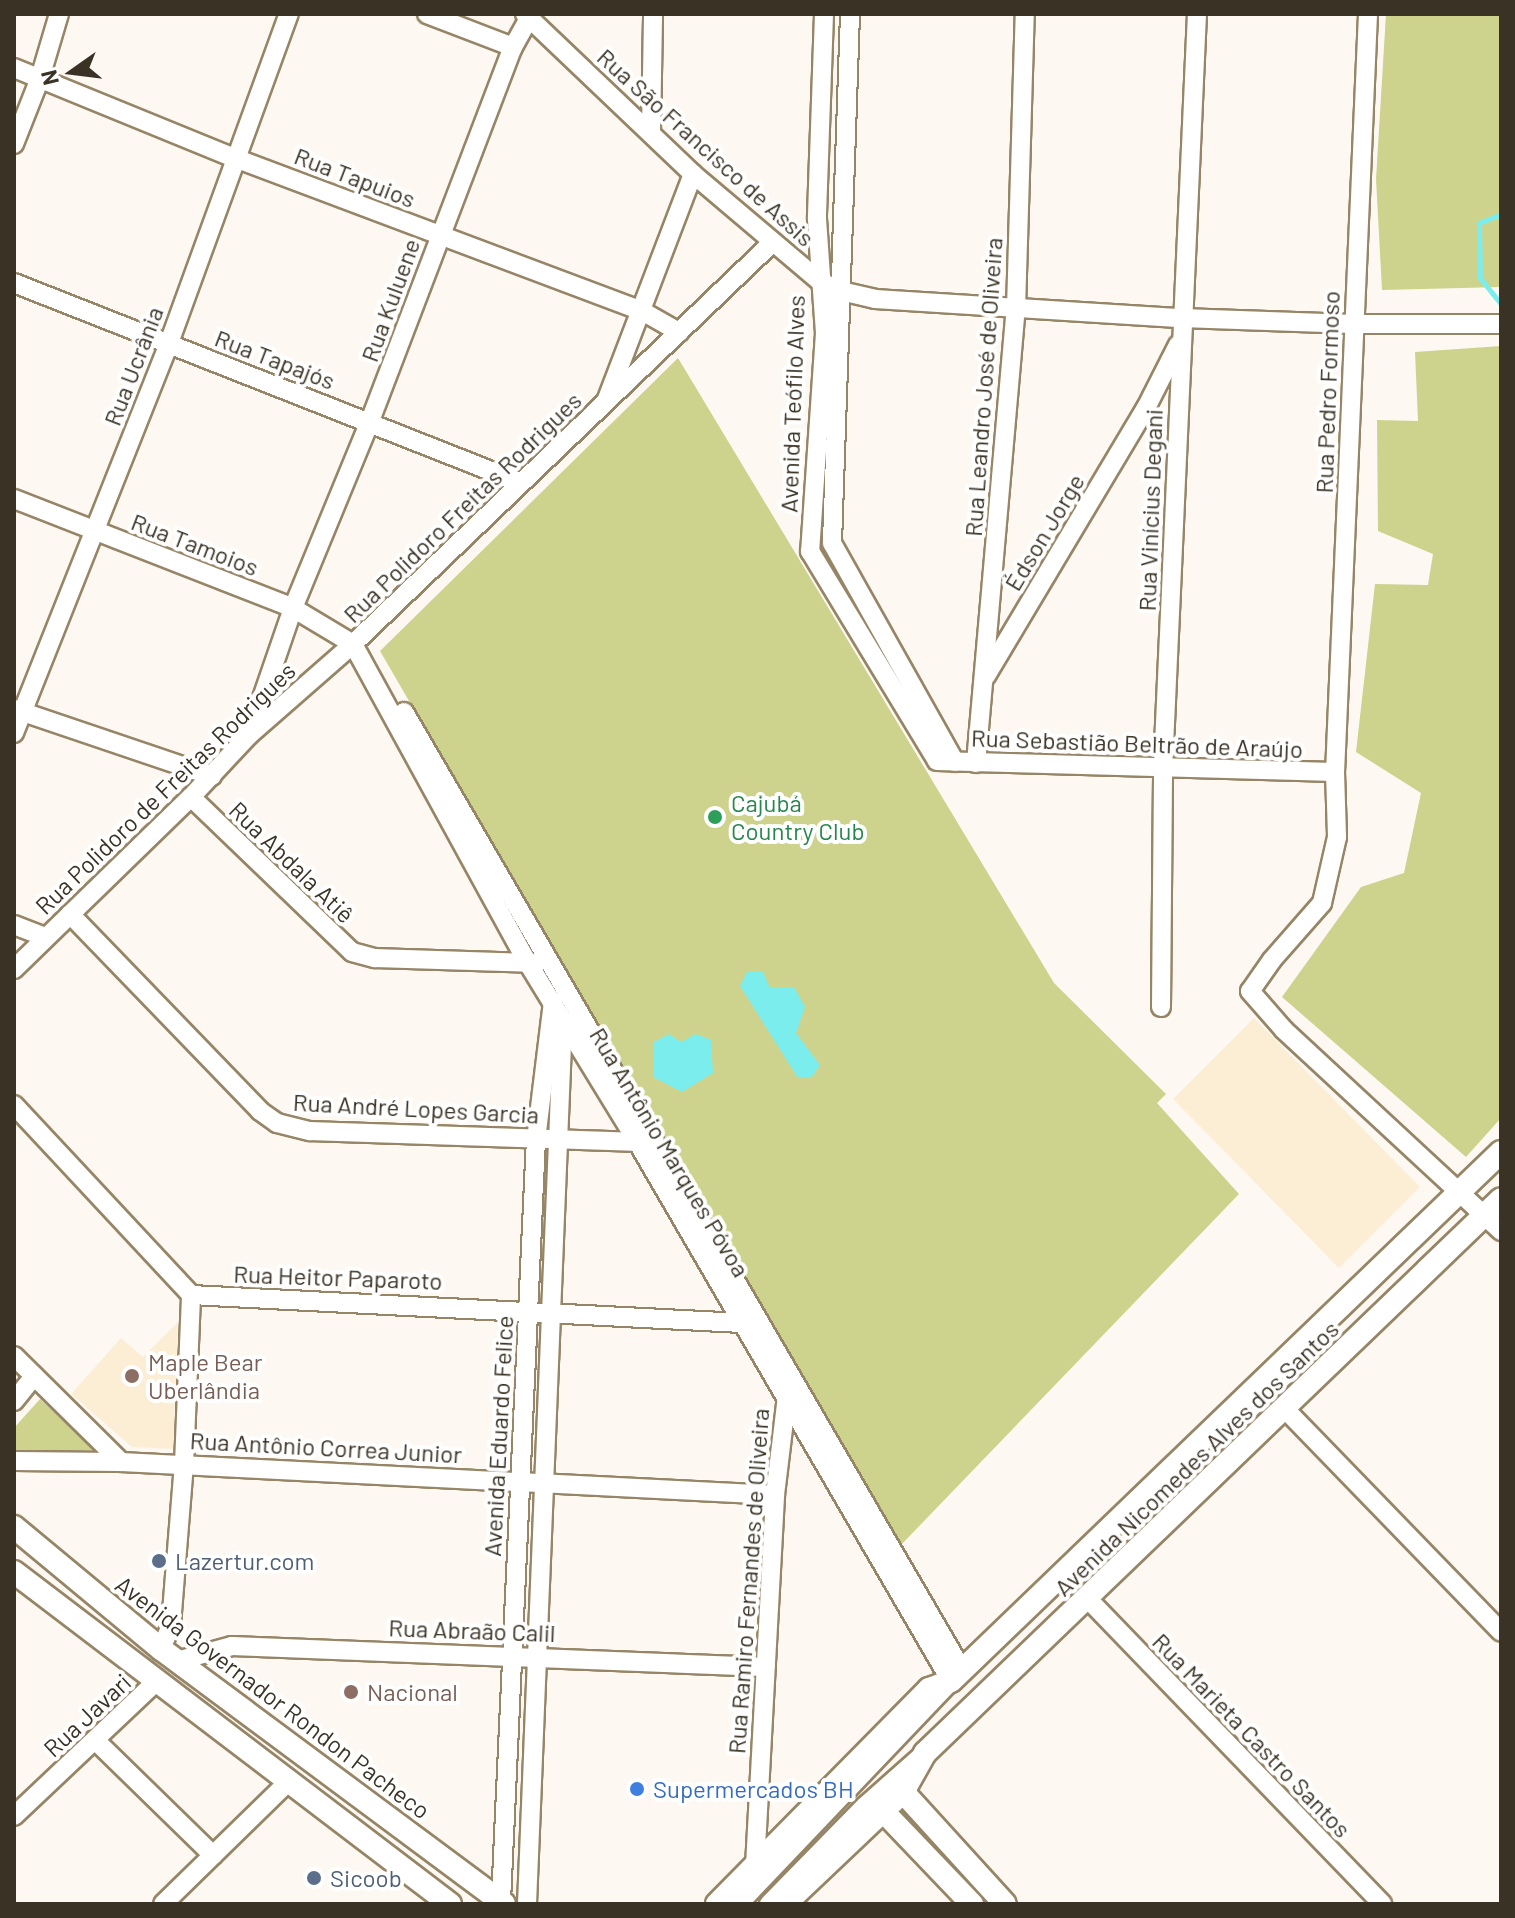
<!DOCTYPE html>
<meta charset="utf-8">
<style>
body{margin:0}
#map{position:relative;width:1515px;height:1918px;overflow:hidden;background:#fdf9f2;font-family:Barlow,sans-serif}
div>[style]{position:absolute}
.built>*{inset:0;background:#fbeed5}
.green>*{inset:0;background:#cdd28c}
.water>*{inset:0;background:#7ceded}
.stream>*{height:5px;margin:-2.5px;padding:0 2.5px;transform-origin:2.5px;border-radius:2.5px;background:#7ceded}
.roads{filter:drop-shadow(2px 0 #968566) drop-shadow(-2px 0 #968566) drop-shadow(0 2px #968566) drop-shadow(0 -2px #968566)}
.minor>*{height:18px;margin:-9px;padding:0 9px;transform-origin:9px;border-radius:9px;background:#fff}
.major>*{height:22px;margin:-11px;padding:0 11px;transform-origin:11px;border-radius:11px;background:#fff}
.dots>*{width:22px;height:22px;translate:-50% -50%;box-sizing:border-box;border:4px solid #fff;border-radius:50%}
span{translate:-50% -50%;white-space:nowrap;text-align:center;line-height:1.15;-webkit-text-stroke:8px #fff;paint-order:stroke}
.street-label{font-size:24px;color:#3a3325}
.leisure-label{font-size:24px;color:#27864d}
.left{translate:0 -50%;text-align:left}
.education-label{font-size:24px;color:#785e54}
.service-label{font-size:24px;color:#4e5e75}
.shop-label{font-size:24px;color:#366cbe}
.frame{position:absolute;inset:0;border:16px solid #3a3325;pointer-events:none}
.north{position:absolute;left:32px;top:32px;width:80px;height:80px;-webkit-text-stroke:6px #fff;paint-order:stroke;rotate:256deg;font-size:22px;font-weight:700;line-height:32px;text-align:center;color:#3a3325}
.north::after{content:'';display:block;margin:auto;width:28px;height:36px;background:#3a3325;clip-path:polygon(50% 0,100% 100%,50% 72%,0 100%)}
</style>
<div id="map">
<div class="built">
<div style="clip-path:polygon(1254px 1018px,1420px 1187px,1339px 1268px,1173px 1099px)"></div>
<div style="clip-path:polygon(178px 1322px,173px 1449px,132px 1447px,71px 1394px,121px 1338px,143px 1357px)"></div>
</div>
<div class="green">
<div style="clip-path:polygon(1386px 14px,1501px 14px,1501px 287px,1382px 290px,1376px 179px)"></div>
<div style="clip-path:polygon(1501px 346px,1501px 1118px,1466px 1157px,1282px 997px,1361px 887px,1404px 873px,1421px 793px,1356px 752px,1375px 584px,1428px 585px,1433px 554px,1378px 531px,1377px 420px,1418px 421px,1415px 352px)"></div>
<div style="clip-path:polygon(678px 358px,1054px 983px,1166px 1094px,1157px 1103px,1239px 1194px,900px 1546px,380px 651px)"></div>
<div style="clip-path:polygon(40px 1399px,95px 1450px,14px 1452px,14px 1428px)"></div>
</div>
<div class="water">
<div style="clip-path:polygon(747px 972px,763px 972px,770px 988px,794px 987px,805px 1007px,796px 1033px,820px 1065px,811px 1078px,798px 1078px,740px 986px)"></div>
<div style="clip-path:polygon(669px 1034px,681px 1042px,696px 1034px,711px 1040px,713px 1073px,682px 1092px,653px 1077px,654px 1042px)"></div>
</div>
<div class="stream">
<div style="left:1501px;top:214px;width:24px;rotate:158deg"></div>
<div style="left:1479px;top:223px;width:55px;rotate:89deg"></div>
<div style="left:1480px;top:278px;width:33px;rotate:51deg"></div>
</div>
<div class="roads">
<div class="minor">
<div style="left:427px;top:14px;width:92px;rotate:21deg"></div>
<div style="left:525px;top:14px;width:232px;rotate:43.6deg"></div>
<div style="left:693px;top:174px;width:167px;rotate:40.2deg"></div>
<div style="left:821px;top:282px;width:22px;rotate:24deg"></div>
<div style="left:841px;top:291px;width:35px;rotate:13deg"></div>
<div style="left:875px;top:299px;width:307px;rotate:3.6deg"></div>
<div style="left:1181px;top:318px;width:173px;rotate:2deg"></div>
<div style="left:1354px;top:324px;width:147px"></div>
<div style="left:824px;top:14px;width:205px;rotate:92deg"></div>
<div style="left:817px;top:219px;width:114px;rotate:86deg"></div>
<div style="left:825px;top:333px;width:219px;rotate:93.9deg"></div>
<div style="left:810px;top:551px;width:245px;rotate:58.8deg"></div>
<div style="left:937px;top:761px;width:398px;rotate:1.6deg"></div>
<div style="left:850px;top:14px;width:529px;rotate:91.95deg"></div>
<div style="left:832px;top:543px;width:251px;rotate:60.7deg"></div>
<div style="left:1368px;top:14px;width:759px;rotate:92.49deg"></div>
<div style="left:1335px;top:772px;width:65px;rotate:88.2deg"></div>
<div style="left:1337px;top:837px;width:68px;rotate:102.8deg"></div>
<div style="left:1322px;top:903px;width:76px;rotate:131.3deg"></div>
<div style="left:1272px;top:960px;width:38px;rotate:125deg"></div>
<div style="left:1250px;top:991px;width:52px;rotate:48.9deg"></div>
<div style="left:1284px;top:1030px;width:296px;rotate:42.8deg"></div>
<div style="left:14px;top:68px;width:239px;rotate:22.2deg"></div>
<div style="left:235px;top:158px;width:435px;rotate:20.6deg"></div>
<div style="left:642px;top:311px;width:43px;rotate:29.6deg"></div>
<div style="left:651px;top:132px;width:118px;rotate:-89deg"></div>
<div style="left:14px;top:144px;width:71px;rotate:-68.5deg"></div>
<div style="left:40px;top:78px;width:67px;rotate:-73.5deg"></div>
<div style="left:14px;top:283px;width:543px;rotate:21.51deg"></div>
<div style="left:607px;top:399px;width:241px;rotate:-69.1deg"></div>
<div style="left:14px;top:499px;width:300px;rotate:21.3deg"></div>
<div style="left:293px;top:608px;width:70px;rotate:31deg"></div>
<div style="left:353px;top:644px;width:360px;rotate:61.3deg"></div>
<div style="left:526px;top:960px;width:215px;rotate:58.5deg"></div>
<div style="left:638px;top:1143px;width:622px;rotate:59.81deg"></div>
<div style="left:951px;top:1681px;width:308px;rotate:133.6deg"></div>
<div style="left:986px;top:676px;width:312px;rotate:-59.2deg"></div>
<div style="left:1146px;top:408px;width:71px;rotate:-63.1deg"></div>
<div style="left:14px;top:709px;width:209px;rotate:18.7deg"></div>
<div style="left:404px;top:712px;width:1109px;rotate:59.78deg"></div>
<div style="left:14px;top:733px;width:420px;rotate:-68.3deg"></div>
<div style="left:169px;top:343px;width:350px;rotate:-70deg"></div>
<div style="left:250px;top:733px;width:132px;rotate:-71deg"></div>
<div style="left:293px;top:608px;width:202px;rotate:-67.6deg"></div>
<div style="left:370px;top:421px;width:400px;rotate:-69.1deg"></div>
<div style="left:513px;top:47px;width:33px;rotate:-61deg"></div>
<div style="left:976px;top:763px;width:456px;rotate:-85deg"></div>
<div style="left:1016px;top:309px;width:295px;rotate:-88.3deg"></div>
<div style="left:191px;top:797px;width:223px;rotate:43.9deg"></div>
<div style="left:352px;top:952px;width:24px;rotate:15deg"></div>
<div style="left:375px;top:958px;width:162px;rotate:1.8deg"></div>
<div style="left:70px;top:914px;width:274px;rotate:46deg"></div>
<div style="left:260px;top:1111px;width:21px;rotate:35deg"></div>
<div style="left:277px;top:1123px;width:34px;rotate:14deg"></div>
<div style="left:310px;top:1131px;width:336px;rotate:1.9deg"></div>
<div style="left:14px;top:925px;width:33px;rotate:21deg"></div>
<div style="left:14px;top:969px;width:247px;rotate:-44.2deg"></div>
<div style="left:191px;top:797px;width:85px;rotate:-46.9deg"></div>
<div style="left:249px;top:735px;width:138px;rotate:-41.2deg"></div>
<div style="left:353px;top:644px;width:581px;rotate:-43.75deg"></div>
<div style="left:1161px;top:1007px;width:239px;rotate:-89.5deg"></div>
<div style="left:1163px;top:768px;width:755px;rotate:-87.42deg"></div>
<div style="left:14px;top:1105px;width:260px;rotate:47deg"></div>
<div style="left:191px;top:1295px;width:552px;rotate:2.91deg"></div>
<div style="left:14px;top:1356px;width:151px;rotate:44.7deg"></div>
<div style="left:121px;top:1462px;width:655px;rotate:2.89deg"></div>
<div style="left:14px;top:1401px;width:32px;rotate:-51deg"></div>
<div style="left:1285px;top:1409px;width:310px;rotate:45.9deg"></div>
<div style="left:14px;top:1461px;width:107px;rotate:0.5deg"></div>
<div style="left:1087px;top:1598px;width:425px;rotate:46deg"></div>
<div style="left:161px;top:1649px;width:26px;rotate:-67deg"></div>
<div style="left:171px;top:1625px;width:162px;rotate:-85.4deg"></div>
<div style="left:184px;top:1464px;width:169px;rotate:-87.6deg"></div>
<div style="left:177px;top:1661px;width:57px;rotate:-15.3deg"></div>
<div style="left:232px;top:1646px;width:534px;rotate:2.25deg"></div>
<div style="left:95px;top:1740px;width:165px;rotate:44.3deg"></div>
<div style="left:14px;top:1816px;width:197px;rotate:-43.4deg"></div>
<div style="left:755px;top:1866px;width:372px;rotate:-86.9deg"></div>
<div style="left:775px;top:1495px;width:100px;rotate:-83.1deg"></div>
<div style="left:501px;top:1901px;width:762px;rotate:-87.37deg"></div>
<div style="left:536px;top:1140px;width:140px;rotate:-83deg"></div>
<div style="left:163px;top:1904px;width:177px;rotate:-44.3deg"></div>
<div style="left:527px;top:1904px;width:885px;rotate:-87.67deg"></div>
<div style="left:769px;top:1904px;width:137px;rotate:-45.6deg"></div>
<div style="left:865px;top:1806px;width:72px;rotate:-41.6deg"></div>
</div>
<div class="major">
<div style="left:14px;top:1527px;width:191px;rotate:39.7deg"></div>
<div style="left:161px;top:1649px;width:427px;rotate:36.6deg"></div>
<div style="left:14px;top:1572px;width:548px;rotate:37.29deg"></div>
<div style="left:903px;top:1792px;width:151px;rotate:47.7deg"></div>
<div style="left:883px;top:1811px;width:129px;rotate:46.3deg"></div>
<div style="left:717px;top:1904px;width:302px;rotate:-45.4deg"></div>
<div style="left:929px;top:1689px;width:23px;rotate:-20deg"></div>
<div style="left:951px;top:1681px;width:763px;rotate:-43.89deg"></div>
<div style="left:785px;top:1904px;width:163px;rotate:-43.5deg"></div>
<div style="left:903px;top:1792px;width:45px;rotate:-60.6deg"></div>
<div style="left:925px;top:1753px;width:799px;rotate:-43.88deg"></div>
</div>
</div>
<div class="dots">
<div style="left:715px;top:817px;background:#2e9e5b"></div>
<div style="left:132px;top:1376px;background:#8d6e63"></div>
<div style="left:159px;top:1561px;background:#5c6f8a"></div>
<div style="left:351px;top:1692px;background:#8d6e63"></div>
<div style="left:637px;top:1789px;background:#3f7fe0"></div>
<div style="left:314px;top:1878px;background:#5c6f8a"></div>
</div>
<div class="street-label">
<span style="left:706px;top:147px;rotate:42deg">Rua São Francisco de Assis</span>
<span style="left:355px;top:177px;rotate:21deg">Rua Tapuios</span>
<span style="left:390px;top:300px;rotate:-70deg">Rua Kuluene</span>
<span style="left:275px;top:359px;rotate:21deg">Rua Tapajós</span>
<span style="left:133px;top:366px;rotate:-69deg">Rua Ucrânia</span>
<span style="left:983px;top:387px;rotate:-86deg">Rua Leandro José de Oliveira</span>
<span style="left:1327px;top:392px;rotate:-88deg">Rua Pedro Formoso</span>
<span style="left:792px;top:404px;rotate:-88deg">Avenida Teófilo Alves</span>
<span style="left:462px;top:507px;rotate:-44deg">Rua Polidoro Freitas Rodrigues</span>
<span style="left:1150px;top:510px;rotate:-88deg">Rua Vinícius Degani</span>
<span style="left:1044px;top:532px;rotate:-59deg">Édson Jorge</span>
<span style="left:195px;top:544px;rotate:21deg">Rua Tamoios</span>
<span style="left:1137px;top:743px;rotate:2deg">Rua Sebastião Beltrão de Araújo</span>
<span style="left:165px;top:788px;rotate:-44deg">Rua Polidoro de Freitas Rodrigues</span>
<span style="left:292px;top:862px;rotate:44deg">Rua Abdala Atiê</span>
<span style="left:416px;top:1108px;rotate:3deg">Rua André Lopes Garcia</span>
<span style="left:670px;top:1152px;rotate:59deg">Rua Antônio Marques Póvoa</span>
<span style="left:338px;top:1277px;rotate:2deg">Rua Heitor Paparoto</span>
<span style="left:498px;top:1436px;rotate:-87deg">Avenida Eduardo Felice</span>
<span style="left:326px;top:1447px;rotate:3deg">Rua Antônio Correa Junior</span>
<span style="left:1196px;top:1458px;rotate:-44deg">Avenida Nicomedes Alves dos Santos</span>
<span style="left:748px;top:1581px;rotate:-86deg">Rua Ramiro Fernandes de Oliveira</span>
<span style="left:472px;top:1630px;rotate:2deg">Rua Abraão Calil</span>
<span style="left:273px;top:1697px;rotate:37deg">Avenida Governador Rondon Pacheco</span>
<span style="left:87px;top:1715px;rotate:-43deg">Rua Javari</span>
<span style="left:1252px;top:1735px;rotate:46deg">Rua Marieta Castro Santos</span>
</div>
<div class="leisure-label">
<span class="left" style="left:731px;top:817px">Cajubá<br>Country Club</span>
</div>
<div class="education-label">
<span class="left" style="left:148px;top:1376px">Maple Bear<br>Uberlândia</span>
<span class="left" style="left:367px;top:1692px">Nacional</span>
</div>
<div class="service-label">
<span class="left" style="left:175px;top:1561px">Lazertur.com</span>
<span class="left" style="left:330px;top:1878px">Sicoob</span>
</div>
<div class="shop-label">
<span class="left" style="left:653px;top:1789px">Supermercados BH</span>
</div>
<div class="frame"></div>
<div class="north">N</div>
</div>
